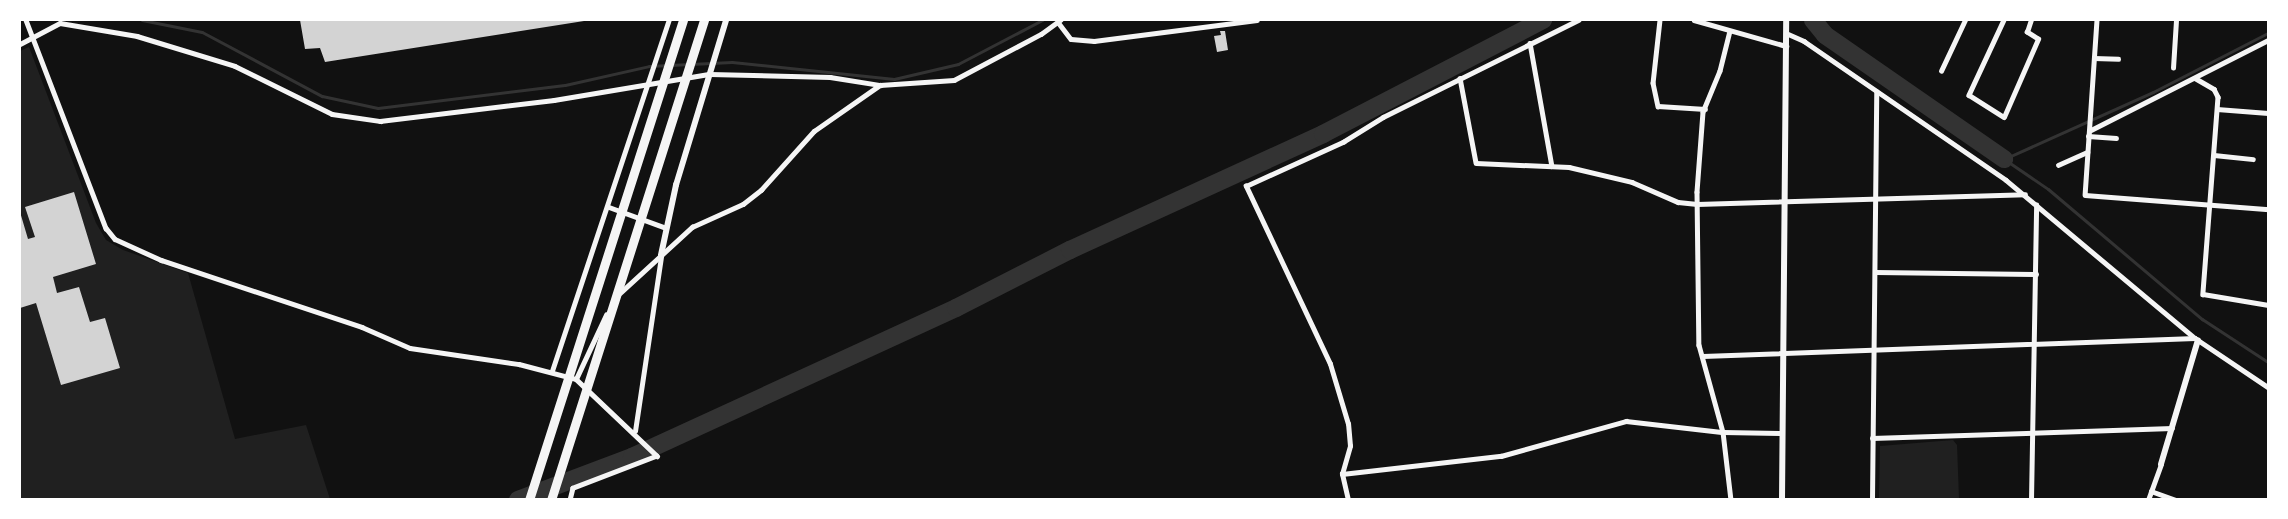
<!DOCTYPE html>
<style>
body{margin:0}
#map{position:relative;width:2288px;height:519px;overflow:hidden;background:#111;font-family:Roboto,sans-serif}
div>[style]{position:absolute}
.green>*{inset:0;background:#202020}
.stream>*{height:3px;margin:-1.5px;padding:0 1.5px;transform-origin:1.5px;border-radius:1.5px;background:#333}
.river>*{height:18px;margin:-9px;padding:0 9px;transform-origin:9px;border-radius:9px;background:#333}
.building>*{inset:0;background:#d3d3d3}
.minor>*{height:4.5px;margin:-2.25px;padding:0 2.25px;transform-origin:2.25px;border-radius:2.25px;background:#f5f5f5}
.tertiary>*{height:6px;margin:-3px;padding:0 3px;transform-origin:3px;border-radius:3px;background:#f5f5f5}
.motorway>*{height:9px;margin:-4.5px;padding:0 4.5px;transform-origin:4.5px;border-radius:4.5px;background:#f5f5f5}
span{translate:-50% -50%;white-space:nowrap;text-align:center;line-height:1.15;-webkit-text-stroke:4.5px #fff;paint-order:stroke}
.frame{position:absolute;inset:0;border:21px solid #fff;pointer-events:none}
</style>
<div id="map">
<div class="green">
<div style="clip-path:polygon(29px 47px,96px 223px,106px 240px,123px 250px,188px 273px,235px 439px,306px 425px,330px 499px,20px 500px,20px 51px)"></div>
<div style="clip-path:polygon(1953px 440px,1957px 445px,1959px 499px,1879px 499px,1880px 446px)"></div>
</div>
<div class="stream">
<div style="left:142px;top:20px;width:61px;rotate:11.3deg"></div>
<div style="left:202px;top:32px;width:136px;rotate:28.1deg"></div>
<div style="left:322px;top:96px;width:57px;rotate:12.1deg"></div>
<div style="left:378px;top:108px;width:188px;rotate:-7deg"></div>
<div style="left:565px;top:85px;width:86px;rotate:-12.7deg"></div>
<div style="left:649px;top:66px;width:83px;rotate:-2.8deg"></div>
<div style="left:732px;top:62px;width:163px;rotate:6deg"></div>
<div style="left:894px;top:79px;width:66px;rotate:-13.2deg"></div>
<div style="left:958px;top:64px;width:95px;rotate:-27.6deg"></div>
<div style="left:2004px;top:159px;width:53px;rotate:34.3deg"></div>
<div style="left:2048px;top:189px;width:202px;rotate:40.2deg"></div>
<div style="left:2202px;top:319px;width:79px;rotate:33.1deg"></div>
<div style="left:2004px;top:159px;width:163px;rotate:-24.2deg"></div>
<div style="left:2153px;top:92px;width:129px;rotate:-27.2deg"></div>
</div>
<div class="river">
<div style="left:1813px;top:20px;width:19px;rotate:51deg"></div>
<div style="left:1825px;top:35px;width:218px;rotate:34.7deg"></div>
<div style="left:518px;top:500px;width:122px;rotate:-20.7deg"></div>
<div style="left:632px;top:457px;width:357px;rotate:-24.7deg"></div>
<div style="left:956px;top:308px;width:128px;rotate:-27deg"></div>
<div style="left:1070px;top:250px;width:278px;rotate:-24.6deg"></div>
<div style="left:1323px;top:134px;width:248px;rotate:-27.4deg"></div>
</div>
<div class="building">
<div style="clip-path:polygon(300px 20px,584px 20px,584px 21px,325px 62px,320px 48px,305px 49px)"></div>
<div style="clip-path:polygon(1220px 31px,1225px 31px,1228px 50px,1217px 52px,1214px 36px,1221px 35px)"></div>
<div style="clip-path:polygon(74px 192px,96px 264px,53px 277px,57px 293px,79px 287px,90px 322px,105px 318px,120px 368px,61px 385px,36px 303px,20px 308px,20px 212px,28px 239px,35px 237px,25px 207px)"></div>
</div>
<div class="minor">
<div style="left:26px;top:20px;width:223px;rotate:69deg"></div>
<div style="left:106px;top:228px;width:14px;rotate:51deg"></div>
<div style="left:115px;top:239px;width:51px;rotate:24.5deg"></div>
<div style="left:161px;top:260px;width:212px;rotate:18.4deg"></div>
<div style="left:362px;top:327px;width:52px;rotate:23.6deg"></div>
<div style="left:410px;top:348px;width:110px;rotate:8.4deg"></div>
<div style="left:519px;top:364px;width:59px;rotate:14.7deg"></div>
<div style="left:576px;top:379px;width:112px;rotate:43.5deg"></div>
<div style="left:657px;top:456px;width:90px;rotate:159.1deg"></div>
<div style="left:573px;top:488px;width:12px;rotate:104deg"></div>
<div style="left:1660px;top:20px;width:63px;rotate:96.3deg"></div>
<div style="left:1653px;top:83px;width:24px;rotate:78deg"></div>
<div style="left:1658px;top:106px;width:47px;rotate:3.7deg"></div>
<div style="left:1694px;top:20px;width:96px;rotate:15.8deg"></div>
<div style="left:2004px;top:20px;width:83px;rotate:115deg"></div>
<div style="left:1969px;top:95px;width:41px;rotate:32.2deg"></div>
<div style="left:2004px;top:117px;width:85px;rotate:-66.4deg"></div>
<div style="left:2038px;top:39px;width:13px;rotate:-148deg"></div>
<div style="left:2027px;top:32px;width:13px;rotate:-72deg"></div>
<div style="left:2097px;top:20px;width:175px;rotate:93.9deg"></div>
<div style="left:2085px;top:195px;width:184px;rotate:4.4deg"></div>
<div style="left:1058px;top:22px;width:21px;rotate:53deg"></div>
<div style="left:1071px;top:39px;width:23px;rotate:5deg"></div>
<div style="left:1094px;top:41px;width:164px;rotate:-7.3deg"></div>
<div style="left:1730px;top:31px;width:41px;rotate:104deg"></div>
<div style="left:1720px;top:71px;width:44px;rotate:112.5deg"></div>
<div style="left:1703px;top:112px;width:80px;rotate:94.3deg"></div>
<div style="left:1697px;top:192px;width:153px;rotate:89.3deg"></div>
<div style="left:1699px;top:345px;width:90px;rotate:74.6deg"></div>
<div style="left:1723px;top:432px;width:68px;rotate:83.3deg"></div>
<div style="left:1786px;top:33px;width:20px;rotate:24deg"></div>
<div style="left:1804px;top:41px;width:245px;rotate:34.5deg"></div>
<div style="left:2006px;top:180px;width:246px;rotate:39.9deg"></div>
<div style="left:2195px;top:338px;width:88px;rotate:33.9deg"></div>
<div style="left:1530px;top:43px;width:125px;rotate:79.9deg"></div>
<div style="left:20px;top:44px;width:45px;rotate:-27.7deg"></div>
<div style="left:60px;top:23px;width:78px;rotate:9.6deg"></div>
<div style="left:137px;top:36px;width:102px;rotate:17deg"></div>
<div style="left:235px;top:66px;width:108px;rotate:26.3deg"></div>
<div style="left:332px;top:114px;width:49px;rotate:8.3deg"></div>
<div style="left:380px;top:121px;width:175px;rotate:-6.9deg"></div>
<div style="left:554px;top:100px;width:158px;rotate:-9.5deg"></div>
<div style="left:710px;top:74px;width:120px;rotate:1.4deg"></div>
<div style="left:830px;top:77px;width:51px;rotate:9.1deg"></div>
<div style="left:880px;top:85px;width:74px;rotate:-3.9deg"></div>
<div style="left:954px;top:80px;width:98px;rotate:-27.9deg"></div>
<div style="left:1041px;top:34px;width:24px;rotate:-36deg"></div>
<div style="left:2094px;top:58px;width:24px;rotate:2deg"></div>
<div style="left:2173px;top:68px;width:48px;rotate:-86.4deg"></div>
<div style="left:1941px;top:71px;width:56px;rotate:-64.8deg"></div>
<div style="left:1460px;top:78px;width:86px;rotate:79.3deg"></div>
<div style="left:1476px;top:163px;width:93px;rotate:2.5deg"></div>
<div style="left:1569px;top:167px;width:65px;rotate:13.4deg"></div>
<div style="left:1632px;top:182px;width:50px;rotate:23.5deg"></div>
<div style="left:1678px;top:202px;width:19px;rotate:6deg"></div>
<div style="left:1697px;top:204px;width:328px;rotate:-1.7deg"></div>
<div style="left:2195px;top:78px;width:22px;rotate:30deg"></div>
<div style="left:2214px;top:89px;width:9px;rotate:63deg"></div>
<div style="left:2218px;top:97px;width:198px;rotate:94.4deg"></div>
<div style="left:2203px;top:294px;width:66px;rotate:9.6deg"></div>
<div style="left:2217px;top:109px;width:51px;rotate:4.5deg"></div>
<div style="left:2089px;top:131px;width:201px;rotate:-26.9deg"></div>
<div style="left:2088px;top:136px;width:28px;rotate:4deg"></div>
<div style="left:2214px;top:155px;width:39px;rotate:6deg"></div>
<div style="left:2058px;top:165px;width:32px;rotate:-24deg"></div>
<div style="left:609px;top:207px;width:61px;rotate:20.2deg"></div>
<div style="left:1875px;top:272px;width:161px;rotate:0.7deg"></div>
<div style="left:620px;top:293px;width:98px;rotate:-42.5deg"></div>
<div style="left:692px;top:227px;width:56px;rotate:-24.3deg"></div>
<div style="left:743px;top:204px;width:23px;rotate:-38deg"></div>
<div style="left:761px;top:190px;width:79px;rotate:-48.1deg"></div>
<div style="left:814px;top:131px;width:80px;rotate:-34.9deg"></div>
<div style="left:1703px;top:356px;width:492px;rotate:-2.1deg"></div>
<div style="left:552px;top:371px;width:370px;rotate:-71.6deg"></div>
<div style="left:576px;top:379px;width:71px;rotate:-64.9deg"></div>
<div style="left:635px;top:431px;width:177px;rotate:-81.5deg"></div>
<div style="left:1872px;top:438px;width:300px;rotate:-1.9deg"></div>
<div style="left:1342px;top:474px;width:160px;rotate:-6.5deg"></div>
<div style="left:1501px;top:456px;width:130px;rotate:-15.6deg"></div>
<div style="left:1626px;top:421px;width:98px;rotate:6.5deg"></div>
<div style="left:1723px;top:432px;width:59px;rotate:1deg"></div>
<div style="left:2151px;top:491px;width:27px;rotate:20deg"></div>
<div style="left:1348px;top:500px;width:27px;rotate:-103deg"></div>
<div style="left:1342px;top:474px;width:29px;rotate:-74deg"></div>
<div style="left:1350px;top:446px;width:22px;rotate:-95deg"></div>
<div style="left:1348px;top:424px;width:63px;rotate:-106.7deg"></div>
<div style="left:1330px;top:364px;width:197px;rotate:-115.3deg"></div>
<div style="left:1246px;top:186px;width:107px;rotate:-24.4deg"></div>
<div style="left:1343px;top:142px;width:47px;rotate:-32deg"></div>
<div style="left:1383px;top:117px;width:218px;rotate:-26.4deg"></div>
<div style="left:1872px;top:500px;width:408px;rotate:-89.4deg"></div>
<div style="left:2031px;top:500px;width:295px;rotate:-89deg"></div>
<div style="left:2148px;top:500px;width:38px;rotate:-70deg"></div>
</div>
<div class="tertiary">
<div style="left:661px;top:255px;width:72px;rotate:-77.9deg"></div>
<div style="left:676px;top:185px;width:172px;rotate:-73.1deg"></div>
<div style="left:2161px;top:464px;width:129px;rotate:-73.4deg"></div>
<div style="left:1782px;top:500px;width:480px;rotate:-89.5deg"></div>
</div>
<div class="motorway">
<div style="left:529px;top:500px;width:504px;rotate:-72.21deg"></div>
<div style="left:551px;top:500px;width:504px;rotate:-72.32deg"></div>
</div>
<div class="frame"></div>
</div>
